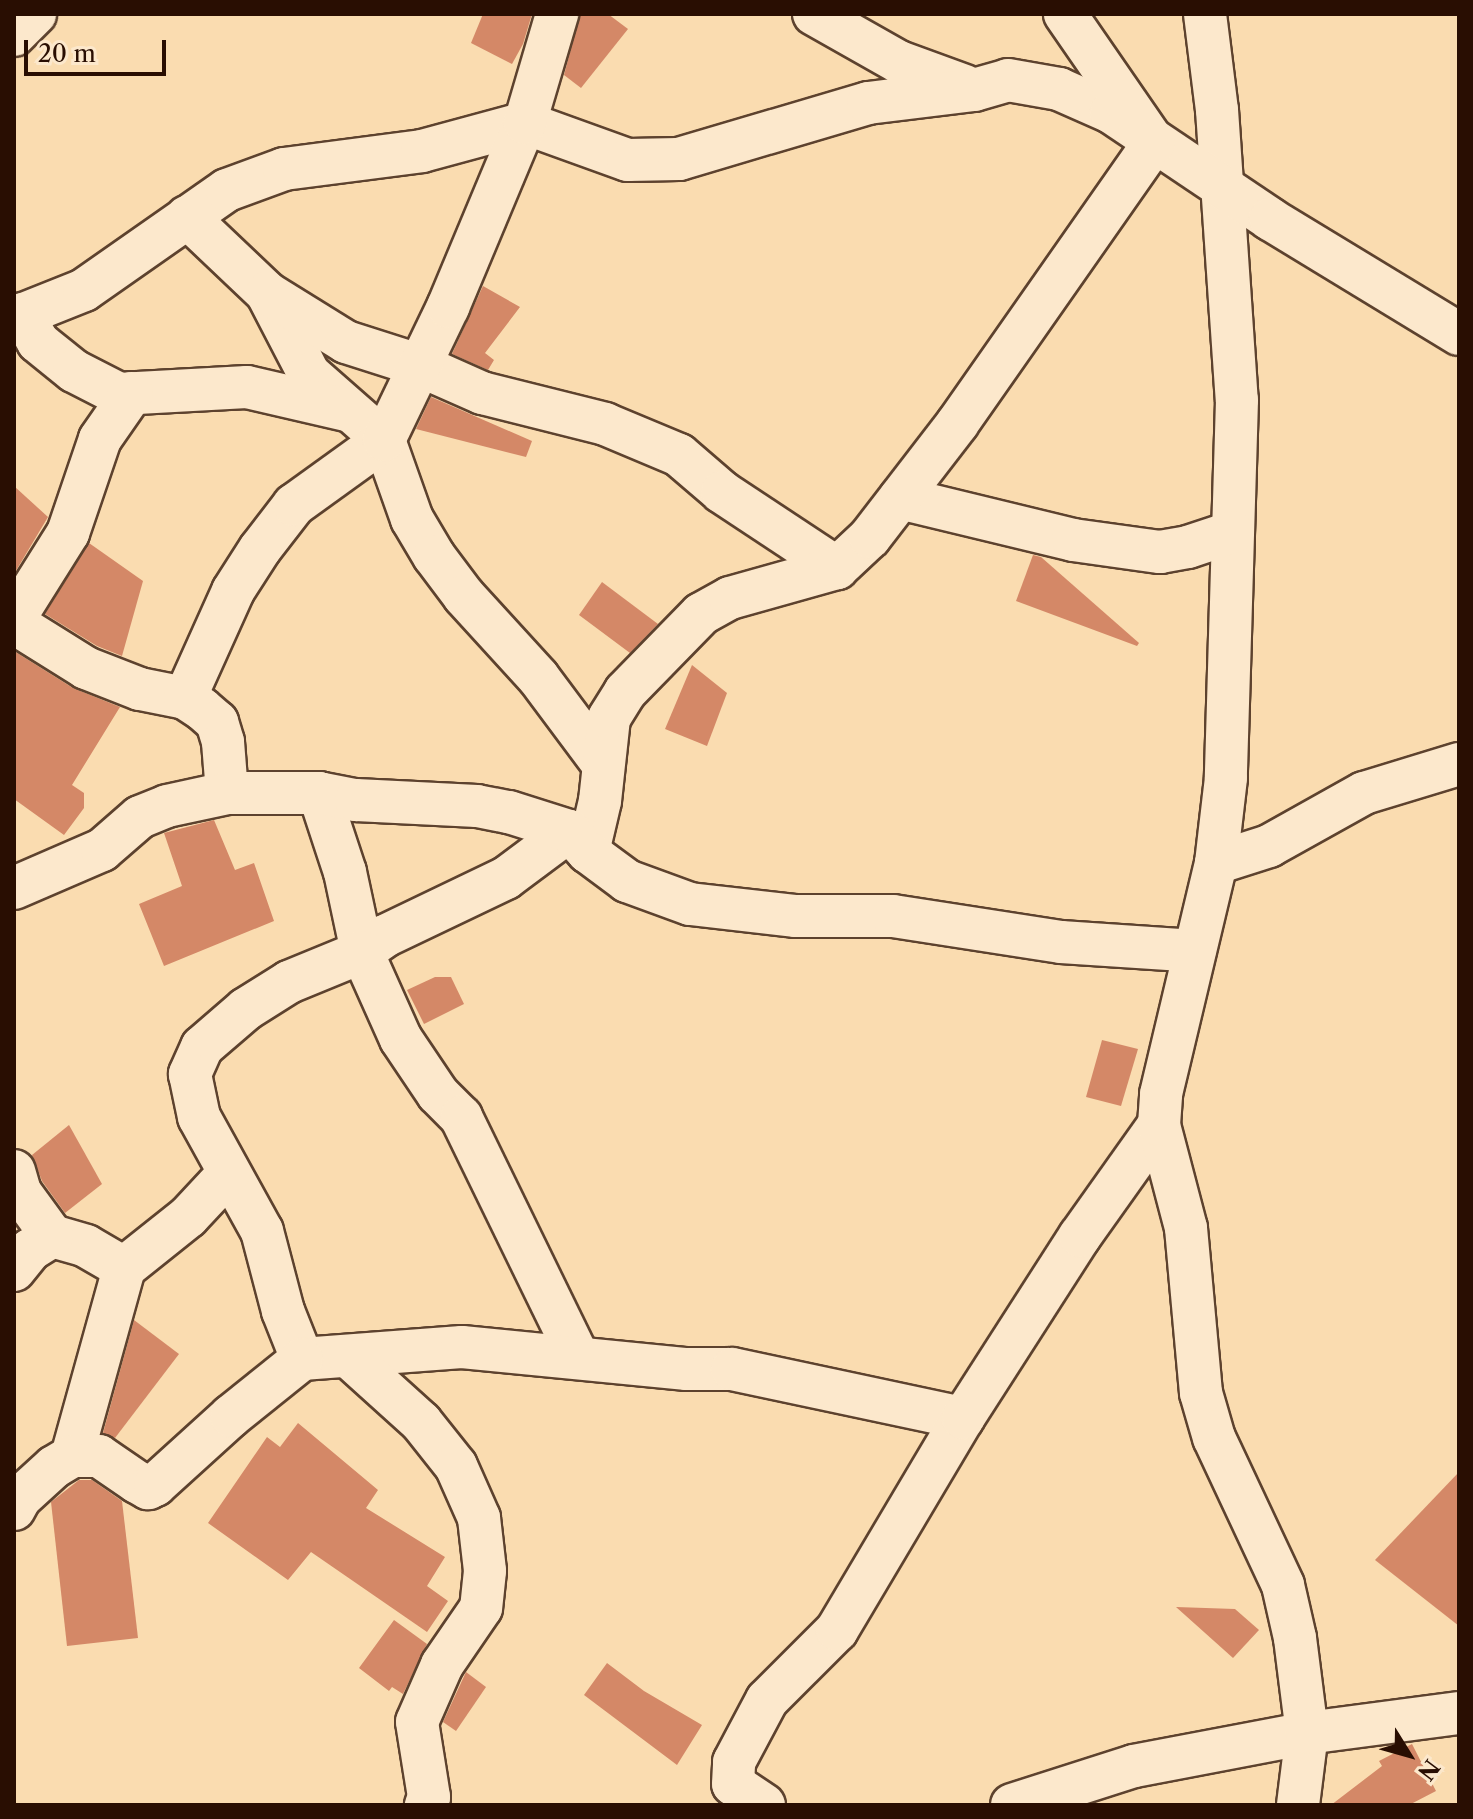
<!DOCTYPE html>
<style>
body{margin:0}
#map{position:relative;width:1473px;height:1819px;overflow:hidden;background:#fadcb0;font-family:"Libre Caslon Text",serif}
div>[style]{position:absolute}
.building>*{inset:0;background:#d48867}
.roads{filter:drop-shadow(2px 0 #5d422e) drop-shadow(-2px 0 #5d422e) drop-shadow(0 2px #5d422e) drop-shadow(0 -2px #5d422e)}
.minor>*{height:42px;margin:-21px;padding:0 21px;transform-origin:21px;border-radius:21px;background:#fce8cc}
span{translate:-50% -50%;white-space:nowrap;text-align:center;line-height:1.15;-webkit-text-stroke:6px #fce8cc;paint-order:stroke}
.frame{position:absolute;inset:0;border:16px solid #290e02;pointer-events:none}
.north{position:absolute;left:1369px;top:1715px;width:80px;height:80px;-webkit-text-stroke:6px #fce8cc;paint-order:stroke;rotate:127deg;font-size:22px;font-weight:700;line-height:32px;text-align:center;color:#290e02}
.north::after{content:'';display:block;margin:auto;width:28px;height:36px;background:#290e02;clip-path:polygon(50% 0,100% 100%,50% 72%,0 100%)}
.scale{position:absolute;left:24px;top:40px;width:142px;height:36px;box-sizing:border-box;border:4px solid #290e02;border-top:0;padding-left:10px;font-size:24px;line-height:28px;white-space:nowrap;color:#290e02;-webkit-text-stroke:6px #fce8cc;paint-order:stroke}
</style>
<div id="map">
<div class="building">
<div style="clip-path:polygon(483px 14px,532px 14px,523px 44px,512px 64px,471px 43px)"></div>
<div style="clip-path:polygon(580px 14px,608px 14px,628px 29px,581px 88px,564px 75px)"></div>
<div style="clip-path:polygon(483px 286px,520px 307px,485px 353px,494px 360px,488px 370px,452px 354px)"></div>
<div style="clip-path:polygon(431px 397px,532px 441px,526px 457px,416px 429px)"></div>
<div style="clip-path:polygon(14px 486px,48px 517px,14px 574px)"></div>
<div style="clip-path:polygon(89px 543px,143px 581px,122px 656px,97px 646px,45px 614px)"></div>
<div style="clip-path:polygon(1033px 555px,1041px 557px,1139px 643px,1137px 646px,1016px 601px)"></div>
<div style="clip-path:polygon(602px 582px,658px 624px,630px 653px,579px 615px)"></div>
<div style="clip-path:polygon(14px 651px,73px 688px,120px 707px,72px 785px,84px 793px,84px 808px,64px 835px,14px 799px)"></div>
<div style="clip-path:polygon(692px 665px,727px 693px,707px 746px,665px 729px)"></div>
<div style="clip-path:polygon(214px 820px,235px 870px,254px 863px,274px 921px,164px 966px,139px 904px,182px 886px,164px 833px)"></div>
<div style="clip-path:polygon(435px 977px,451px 977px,464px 1004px,424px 1024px,407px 990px)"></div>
<div style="clip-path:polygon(1102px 1040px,1138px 1049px,1121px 1106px,1086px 1097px)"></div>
<div style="clip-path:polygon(69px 1125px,102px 1184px,65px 1213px,42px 1181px,32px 1155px)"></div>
<div style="clip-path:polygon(134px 1320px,179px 1354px,115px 1438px,103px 1433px)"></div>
<div style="clip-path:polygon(298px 1423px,378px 1490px,366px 1508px,445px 1557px,427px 1586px,448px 1601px,427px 1632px,311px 1552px,288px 1580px,208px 1523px,267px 1437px,280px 1447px)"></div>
<div style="clip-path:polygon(1459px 1472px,1459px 1626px,1375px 1560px)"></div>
<div style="clip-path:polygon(79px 1480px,92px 1480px,122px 1501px,138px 1638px,67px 1646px,51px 1502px)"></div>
<div style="clip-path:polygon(1176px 1607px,1235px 1609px,1259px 1630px,1233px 1658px)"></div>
<div style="clip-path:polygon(394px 1620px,427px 1644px,403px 1694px,392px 1687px,389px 1691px,359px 1668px)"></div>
<div style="clip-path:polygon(607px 1663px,644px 1691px,702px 1725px,677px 1765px,584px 1695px)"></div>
<div style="clip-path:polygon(466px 1672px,486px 1687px,456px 1731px,443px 1722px)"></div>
<div style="clip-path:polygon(1412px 1744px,1436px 1791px,1409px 1805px,1331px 1805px,1382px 1766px,1379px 1761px)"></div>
</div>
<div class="roads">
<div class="minor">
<div style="left:814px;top:14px;width:98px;rotate:29.5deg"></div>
<div style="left:899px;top:62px;width:70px;rotate:20deg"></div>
<div style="left:1205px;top:14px;width:97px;rotate:82.9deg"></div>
<div style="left:1217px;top:110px;width:291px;rotate:86.1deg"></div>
<div style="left:1237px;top:400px;width:378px;rotate:91.7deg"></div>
<div style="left:1226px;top:778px;width:86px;rotate:96.7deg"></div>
<div style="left:14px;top:35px;width:30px;rotate:-45deg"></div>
<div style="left:187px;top:217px;width:110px;rotate:43.5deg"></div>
<div style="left:267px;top:293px;width:91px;rotate:62.6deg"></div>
<div style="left:309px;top:374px;width:100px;rotate:41.3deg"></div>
<div style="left:384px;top:440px;width:84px;rotate:70.5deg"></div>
<div style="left:412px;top:519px;width:43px;rotate:59.3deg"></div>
<div style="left:434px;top:556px;width:50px;rotate:53.1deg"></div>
<div style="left:464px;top:596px;width:110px;rotate:47.6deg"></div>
<div style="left:538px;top:677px;width:107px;rotate:53.3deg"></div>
<div style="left:267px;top:293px;width:93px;rotate:31.8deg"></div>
<div style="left:346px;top:342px;width:79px;rotate:17.7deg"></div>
<div style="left:421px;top:366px;width:67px;rotate:23.9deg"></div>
<div style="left:482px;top:393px;width:127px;rotate:14.1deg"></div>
<div style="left:605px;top:424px;width:80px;rotate:22.7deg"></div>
<div style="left:679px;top:455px;width:57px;rotate:40.7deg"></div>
<div style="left:722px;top:492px;width:138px;rotate:33.5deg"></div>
<div style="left:22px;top:314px;width:32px;rotate:60deg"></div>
<div style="left:38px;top:342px;width:46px;rotate:38.9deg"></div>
<div style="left:74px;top:371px;width:51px;rotate:27.1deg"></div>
<div style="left:119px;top:394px;width:128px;rotate:-3.1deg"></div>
<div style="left:247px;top:387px;width:103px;rotate:13deg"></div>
<div style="left:14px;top:318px;width:75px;rotate:-21.8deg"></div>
<div style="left:84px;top:290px;width:174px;rotate:-35deg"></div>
<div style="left:227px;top:190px;width:61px;rotate:-20.2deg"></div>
<div style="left:284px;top:169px;width:139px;rotate:-7.4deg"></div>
<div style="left:422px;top:151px;width:107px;rotate:-15.2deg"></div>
<div style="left:525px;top:123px;width:109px;rotate:19.8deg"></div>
<div style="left:628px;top:160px;width:51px;rotate:-1.1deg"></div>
<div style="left:679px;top:159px;width:197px;rotate:-16.5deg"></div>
<div style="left:868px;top:103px;width:107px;rotate:-7deg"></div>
<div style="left:974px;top:90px;width:35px;rotate:-16deg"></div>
<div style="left:1008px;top:80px;width:52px;rotate:10deg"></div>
<div style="left:1059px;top:89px;width:57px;rotate:23.9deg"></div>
<div style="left:1111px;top:112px;width:192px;rotate:33.9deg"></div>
<div style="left:1270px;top:219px;width:221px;rotate:31.3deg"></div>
<div style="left:900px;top:498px;width:178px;rotate:13.6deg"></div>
<div style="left:1073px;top:540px;width:88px;rotate:7.9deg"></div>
<div style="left:1160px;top:552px;width:28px;rotate:-10deg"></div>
<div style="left:1188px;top:547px;width:47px;rotate:-18.4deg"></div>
<div style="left:14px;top:619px;width:102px;rotate:-57.9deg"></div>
<div style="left:68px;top:533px;width:99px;rotate:-71.2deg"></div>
<div style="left:100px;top:439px;width:56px;rotate:-55.2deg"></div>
<div style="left:14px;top:623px;width:85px;rotate:32deg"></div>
<div style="left:86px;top:668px;width:58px;rotate:21.3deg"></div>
<div style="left:140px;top:689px;width:46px;rotate:11.3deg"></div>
<div style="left:185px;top:698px;width:20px;rotate:33deg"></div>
<div style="left:202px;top:709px;width:20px;rotate:41deg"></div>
<div style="left:217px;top:722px;width:21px;rotate:73deg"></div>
<div style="left:223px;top:742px;width:51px;rotate:85.5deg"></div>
<div style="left:185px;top:698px;width:117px;rotate:-65.8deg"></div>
<div style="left:233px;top:591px;width:50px;rotate:-57.3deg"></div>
<div style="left:260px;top:549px;width:56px;rotate:-52.3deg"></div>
<div style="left:294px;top:505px;width:111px;rotate:-35.8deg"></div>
<div style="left:384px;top:440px;width:148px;rotate:-64.3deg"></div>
<div style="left:448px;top:307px;width:199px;rotate:-67.3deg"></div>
<div style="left:525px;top:123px;width:114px;rotate:-73.6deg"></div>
<div style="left:319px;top:793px;width:83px;rotate:71.8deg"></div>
<div style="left:345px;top:872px;width:82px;rotate:78deg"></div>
<div style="left:362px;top:952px;width:95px;rotate:65.9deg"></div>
<div style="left:401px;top:1039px;width:66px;rotate:56.1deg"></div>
<div style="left:438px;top:1094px;width:33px;rotate:45deg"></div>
<div style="left:461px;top:1117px;width:267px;rotate:64deg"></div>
<div style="left:569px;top:831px;width:79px;rotate:143.3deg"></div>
<div style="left:506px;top:878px;width:134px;rotate:154.4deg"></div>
<div style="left:385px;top:936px;width:28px;rotate:145deg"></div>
<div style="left:362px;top:952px;width:79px;rotate:157.7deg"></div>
<div style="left:289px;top:982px;width:51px;rotate:147.9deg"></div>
<div style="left:246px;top:1009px;width:58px;rotate:139.2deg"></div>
<div style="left:202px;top:1047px;width:30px;rotate:114deg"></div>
<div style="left:190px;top:1074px;width:44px;rotate:78.2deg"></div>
<div style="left:199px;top:1117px;width:130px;rotate:61.1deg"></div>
<div style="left:262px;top:1231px;width:83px;rotate:75.3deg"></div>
<div style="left:283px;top:1311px;width:52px;rotate:68.4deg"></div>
<div style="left:302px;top:1359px;width:160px;rotate:-4.3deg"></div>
<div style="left:462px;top:1347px;width:226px;rotate:5.6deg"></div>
<div style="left:687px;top:1369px;width:45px"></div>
<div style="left:732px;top:1369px;width:236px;rotate:12deg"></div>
<div style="left:588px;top:852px;width:52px;rotate:-76.8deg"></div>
<div style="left:600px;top:801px;width:83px;rotate:-83.8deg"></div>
<div style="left:609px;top:718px;width:31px;rotate:-58deg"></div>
<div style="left:625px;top:692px;width:109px;rotate:-45.7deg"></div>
<div style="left:701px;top:614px;width:33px;rotate:-29deg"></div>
<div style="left:730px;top:598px;width:111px;rotate:-15.7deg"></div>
<div style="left:837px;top:568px;width:45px;rotate:-43.2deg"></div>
<div style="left:870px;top:537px;width:143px;rotate:-52.4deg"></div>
<div style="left:957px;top:424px;width:343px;rotate:-55deg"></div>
<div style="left:1154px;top:143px;width:157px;rotate:-124.6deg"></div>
<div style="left:14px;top:888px;width:96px;rotate:-23.4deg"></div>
<div style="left:102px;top:850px;width:50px;rotate:-41deg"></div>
<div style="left:140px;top:817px;width:29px;rotate:-22deg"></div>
<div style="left:167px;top:806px;width:61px;rotate:-12.2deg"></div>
<div style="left:227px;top:793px;width:92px"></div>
<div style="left:319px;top:793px;width:38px;rotate:11deg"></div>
<div style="left:356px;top:800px;width:121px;rotate:2.8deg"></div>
<div style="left:477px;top:806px;width:33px;rotate:11deg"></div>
<div style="left:509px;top:812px;width:63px;rotate:17.6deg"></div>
<div style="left:569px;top:831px;width:28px;rotate:48deg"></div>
<div style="left:588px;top:852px;width:49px;rotate:36.6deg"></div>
<div style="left:627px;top:881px;width:67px;rotate:20.1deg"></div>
<div style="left:690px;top:904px;width:107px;rotate:6.5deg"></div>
<div style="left:796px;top:916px;width:97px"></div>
<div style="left:893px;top:916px;width:170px;rotate:8.8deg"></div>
<div style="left:1061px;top:942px;width:134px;rotate:3.8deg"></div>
<div style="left:14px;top:1171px;width:22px;rotate:74deg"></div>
<div style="left:20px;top:1192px;width:54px;rotate:54deg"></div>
<div style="left:52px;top:1236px;width:35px;rotate:16deg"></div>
<div style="left:86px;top:1246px;width:44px;rotate:30.1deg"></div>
<div style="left:14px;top:1270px;width:26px;rotate:-51deg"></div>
<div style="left:30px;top:1250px;width:26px;rotate:-32deg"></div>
<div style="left:349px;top:1357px;width:97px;rotate:42.1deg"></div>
<div style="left:421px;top:1422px;width:56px;rotate:51.5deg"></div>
<div style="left:456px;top:1466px;width:57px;rotate:66.1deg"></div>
<div style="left:479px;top:1518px;width:53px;rotate:83.5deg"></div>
<div style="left:485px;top:1571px;width:37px;rotate:96deg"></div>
<div style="left:481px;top:1608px;width:69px;rotate:124.4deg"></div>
<div style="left:442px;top:1665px;width:62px;rotate:113.7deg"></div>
<div style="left:417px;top:1722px;width:76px;rotate:80.9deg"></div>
<div style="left:429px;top:1797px;width:9px;rotate:111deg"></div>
<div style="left:72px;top:1456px;width:195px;rotate:-74.5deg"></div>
<div style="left:124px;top:1268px;width:82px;rotate:-38.6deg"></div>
<div style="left:188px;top:1217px;width:60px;rotate:-47deg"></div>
<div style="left:14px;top:1509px;width:13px;rotate:-61deg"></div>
<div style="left:20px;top:1498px;width:46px;rotate:-42.4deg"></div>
<div style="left:54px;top:1467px;width:21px;rotate:-31deg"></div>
<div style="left:72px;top:1456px;width:27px"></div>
<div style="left:99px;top:1456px;width:46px;rotate:34.4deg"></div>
<div style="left:137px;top:1482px;width:13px;rotate:29deg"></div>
<div style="left:148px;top:1488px;width:8px;rotate:-23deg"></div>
<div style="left:155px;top:1485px;width:103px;rotate:-42.2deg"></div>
<div style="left:231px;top:1416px;width:91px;rotate:-38.8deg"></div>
<div style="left:764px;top:1805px;width:37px;rotate:-146deg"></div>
<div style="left:733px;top:1784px;width:22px;rotate:-87deg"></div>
<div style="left:734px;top:1762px;width:70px;rotate:-62deg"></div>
<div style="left:767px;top:1700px;width:99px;rotate:-45deg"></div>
<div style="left:837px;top:1630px;width:247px;rotate:-59.3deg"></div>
<div style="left:963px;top:1418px;width:216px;rotate:-57.3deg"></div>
<div style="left:1080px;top:1236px;width:136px;rotate:-54.6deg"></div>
<div style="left:1012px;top:1805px;width:128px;rotate:-17.7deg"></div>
<div style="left:1134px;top:1766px;width:176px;rotate:-10.8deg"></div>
<div style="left:1307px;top:1733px;width:153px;rotate:-7.5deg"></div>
<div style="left:1298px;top:1805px;width:73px;rotate:-82.9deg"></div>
<div style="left:1307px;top:1733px;width:96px;rotate:-97.2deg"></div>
<div style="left:1295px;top:1638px;width:54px;rotate:-102.8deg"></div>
<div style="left:1283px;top:1585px;width:162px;rotate:-115.1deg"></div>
<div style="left:1214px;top:1438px;width:47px;rotate:-106.1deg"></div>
<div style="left:1201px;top:1393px;width:166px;rotate:-95.2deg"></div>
<div style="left:1186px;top:1228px;width:106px;rotate:-104.7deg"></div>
<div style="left:1159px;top:1125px;width:31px;rotate:-86deg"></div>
<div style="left:1161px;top:1094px;width:237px;rotate:-76.6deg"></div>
<div style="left:1216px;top:863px;width:56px;rotate:-17.8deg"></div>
<div style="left:1269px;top:846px;width:109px;rotate:-29.2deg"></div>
<div style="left:1364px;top:793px;width:99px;rotate:-17deg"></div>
</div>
</div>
<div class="frame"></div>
<div class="north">N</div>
<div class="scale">20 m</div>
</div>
